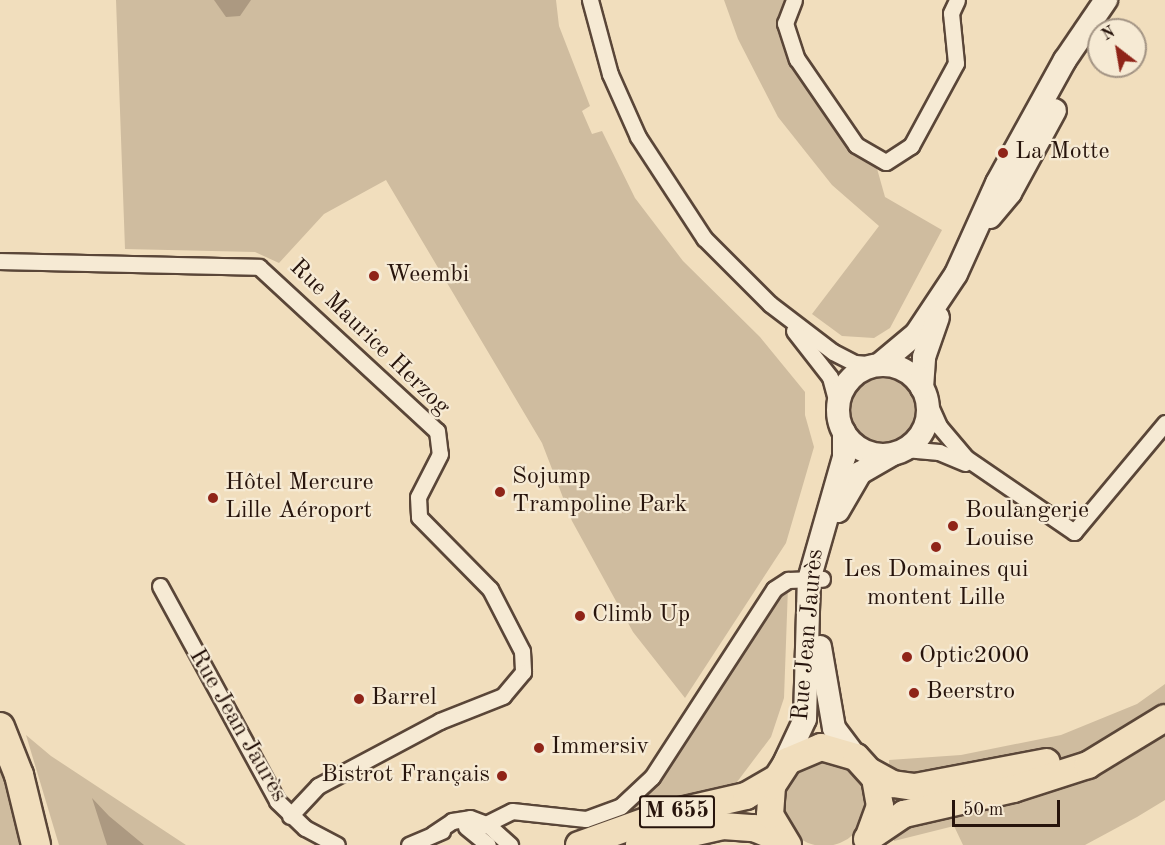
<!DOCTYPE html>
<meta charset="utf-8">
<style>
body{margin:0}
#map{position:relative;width:1165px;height:845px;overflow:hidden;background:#f1debd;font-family:"Old Standard TT",serif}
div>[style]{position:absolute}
.green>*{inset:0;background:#cfbc9f}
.round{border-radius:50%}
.water>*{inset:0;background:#ac9981}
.roads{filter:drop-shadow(2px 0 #5a4638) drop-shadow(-2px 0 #5a4638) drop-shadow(0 2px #5a4638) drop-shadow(0 -2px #5a4638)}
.street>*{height:15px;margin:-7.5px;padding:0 7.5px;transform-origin:7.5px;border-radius:7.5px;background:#f6ead4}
.secondary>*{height:22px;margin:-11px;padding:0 11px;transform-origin:11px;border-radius:11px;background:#f6ead4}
.secondary>.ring{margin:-11px;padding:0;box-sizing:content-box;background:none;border:22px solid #f6ead4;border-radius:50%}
.primary>*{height:26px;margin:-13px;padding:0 13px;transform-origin:13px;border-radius:13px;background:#f1debd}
.highway>*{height:28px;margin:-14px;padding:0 14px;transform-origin:14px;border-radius:14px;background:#f1debd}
.dots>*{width:16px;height:16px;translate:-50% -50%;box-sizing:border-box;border:3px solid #f6ead4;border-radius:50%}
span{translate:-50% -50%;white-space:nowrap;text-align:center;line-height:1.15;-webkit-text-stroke:4.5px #f6ead4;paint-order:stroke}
.shield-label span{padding:2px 4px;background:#f6ead4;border:2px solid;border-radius:4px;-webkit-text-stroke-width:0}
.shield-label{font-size:22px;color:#27140c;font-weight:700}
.poi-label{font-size:24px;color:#27140c}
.left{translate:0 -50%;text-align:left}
.right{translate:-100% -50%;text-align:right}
.street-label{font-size:24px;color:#27140c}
.north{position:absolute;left:1087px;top:18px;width:60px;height:60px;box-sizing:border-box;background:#f6ead4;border:2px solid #a39484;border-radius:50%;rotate:329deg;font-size:16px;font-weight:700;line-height:24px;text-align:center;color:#27140c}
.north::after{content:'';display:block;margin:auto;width:21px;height:27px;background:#8f2418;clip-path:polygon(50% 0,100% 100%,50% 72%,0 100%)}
.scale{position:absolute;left:952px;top:800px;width:108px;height:27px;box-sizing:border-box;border:3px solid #27140c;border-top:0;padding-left:8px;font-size:18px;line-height:21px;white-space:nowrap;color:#27140c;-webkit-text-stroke:4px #f6ead4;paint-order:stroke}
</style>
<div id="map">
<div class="green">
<div style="clip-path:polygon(116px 0,556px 0,559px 26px,590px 106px,582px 111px,592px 134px,602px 131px,635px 198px,683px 261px,760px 337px,805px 392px,805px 415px,814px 447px,786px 543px,685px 698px,633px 632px,572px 521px,542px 443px,386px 180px,324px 214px,279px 263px,255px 252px,125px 249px)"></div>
<div style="clip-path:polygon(724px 0,790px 0,780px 27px,783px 43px,822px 110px,856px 152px,876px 165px,885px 197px,942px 230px,890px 328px,874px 338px,842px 336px,812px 314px,879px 226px,832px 185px,778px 117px,738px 39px)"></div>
<div class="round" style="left:849px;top:377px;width:66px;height:66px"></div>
<div style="clip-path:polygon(788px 587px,784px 698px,771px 737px,737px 782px,622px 811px,651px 789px,780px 589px)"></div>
<div style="clip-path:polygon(1165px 684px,1165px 800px,1137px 817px,1085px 845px,963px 845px,954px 826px,894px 841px,889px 760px,961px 755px,1061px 735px,1137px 704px)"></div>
<div style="clip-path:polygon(26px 735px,51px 756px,186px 845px,59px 845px)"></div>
<div style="clip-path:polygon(0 750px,28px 845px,0 845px)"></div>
<div class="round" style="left:781px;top:760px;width:86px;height:86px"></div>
</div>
<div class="water">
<div style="clip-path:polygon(214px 0,251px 0,240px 16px,226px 17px)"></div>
<div style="clip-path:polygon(92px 798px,109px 816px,144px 845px,107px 845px)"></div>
</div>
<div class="roads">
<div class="street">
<div style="left:590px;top:0;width:77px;rotate:74.9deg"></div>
<div style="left:610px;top:74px;width:69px;rotate:66deg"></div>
<div style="left:638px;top:137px;width:121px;rotate:56.8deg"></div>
<div style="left:704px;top:238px;width:93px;rotate:45deg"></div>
<div style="left:770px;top:304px;width:79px;rotate:37.3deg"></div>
<div style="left:833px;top:352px;width:25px;rotate:27deg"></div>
<div style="left:855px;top:363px;width:24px;rotate:5deg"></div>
<div style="left:794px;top:0;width:25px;rotate:111deg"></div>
<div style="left:785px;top:23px;width:38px;rotate:72deg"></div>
<div style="left:797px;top:59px;width:104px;rotate:55.5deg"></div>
<div style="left:856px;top:145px;width:34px;rotate:30deg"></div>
<div style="left:886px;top:162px;width:30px;rotate:-33deg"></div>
<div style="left:911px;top:146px;width:94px;rotate:-61.5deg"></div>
<div style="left:956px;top:63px;width:50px;rotate:-95.7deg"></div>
<div style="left:951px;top:13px;width:14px;rotate:-65deg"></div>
<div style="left:0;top:261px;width:259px;rotate:1.3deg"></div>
<div style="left:259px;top:267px;width:242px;rotate:42.7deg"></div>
<div style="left:437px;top:431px;width:23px;rotate:83deg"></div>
<div style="left:440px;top:454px;width:48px;rotate:117.1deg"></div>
<div style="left:418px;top:497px;width:20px;rotate:87deg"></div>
<div style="left:419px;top:517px;width:101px;rotate:45.4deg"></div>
<div style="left:490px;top:589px;width:70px;rotate:62.7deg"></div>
<div style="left:522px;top:651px;width:21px;rotate:87deg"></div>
<div style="left:523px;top:672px;width:31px;rotate:130deg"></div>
<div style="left:503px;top:696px;width:68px;rotate:158.4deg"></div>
<div style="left:440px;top:721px;width:138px;rotate:152deg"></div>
<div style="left:318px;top:786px;width:41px;rotate:133deg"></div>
<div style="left:794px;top:331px;width:58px;rotate:52deg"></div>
<div style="left:830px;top:377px;width:31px;rotate:75deg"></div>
<div style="left:927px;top:399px;width:30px;rotate:66deg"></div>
<div style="left:939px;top:426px;width:42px;rotate:49.8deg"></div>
<div style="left:966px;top:458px;width:131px;rotate:34.4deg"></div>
<div style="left:1074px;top:532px;width:142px;rotate:-50.1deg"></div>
<div style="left:905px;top:449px;width:34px;rotate:5deg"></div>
<div style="left:939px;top:452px;width:28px;rotate:23deg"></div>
<div style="left:160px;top:586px;width:245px;rotate:61.4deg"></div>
<div style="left:277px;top:801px;width:39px;rotate:44deg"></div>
<div style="left:305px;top:828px;width:36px;rotate:28deg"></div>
<div style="left:466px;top:827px;width:28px;rotate:39deg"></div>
<div style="left:474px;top:830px;width:42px;rotate:-26.6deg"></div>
<div style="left:512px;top:811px;width:74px;rotate:6.2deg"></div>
<div style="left:586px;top:819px;width:37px;rotate:-20deg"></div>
<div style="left:621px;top:806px;width:42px;rotate:-43.1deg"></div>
<div style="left:652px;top:777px;width:224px;rotate:-57deg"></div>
<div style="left:774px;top:589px;width:17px;rotate:-33deg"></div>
<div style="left:788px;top:580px;width:34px;rotate:-2deg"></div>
<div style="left:433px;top:834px;width:23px;rotate:-34deg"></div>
<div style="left:452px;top:821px;width:18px;rotate:-9deg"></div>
<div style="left:470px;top:818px;width:19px;rotate:21deg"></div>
<div style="left:488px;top:825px;width:30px;rotate:42deg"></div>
<div style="left:409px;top:845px;width:36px;rotate:-23deg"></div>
</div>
<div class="secondary">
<div style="left:990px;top:217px;width:31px;rotate:-50deg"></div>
<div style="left:1010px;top:193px;width:94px;rotate:-61.5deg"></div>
<div style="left:879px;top:365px;width:48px;rotate:-40deg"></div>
<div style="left:916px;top:334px;width:72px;rotate:-56.3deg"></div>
<div style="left:956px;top:274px;width:100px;rotate:-65.7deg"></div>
<div style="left:997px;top:183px;width:141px;rotate:-61.1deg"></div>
<div style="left:1065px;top:60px;width:73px;rotate:-55.7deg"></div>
<div class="ring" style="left:838px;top:365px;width:68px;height:68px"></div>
<div style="left:922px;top:388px;width:31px;rotate:-86deg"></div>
<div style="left:924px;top:357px;width:42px;rotate:-70.7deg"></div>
<div style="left:838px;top:511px;width:44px;rotate:-59.9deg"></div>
<div style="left:860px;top:473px;width:38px;rotate:-30deg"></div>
<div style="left:820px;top:647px;width:82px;rotate:80.2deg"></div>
<div style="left:834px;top:728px;width:36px;rotate:53deg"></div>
<div style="left:783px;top:766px;width:52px;rotate:-64.9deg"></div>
<div style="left:805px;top:719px;width:139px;rotate:-88.4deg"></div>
<div style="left:809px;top:580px;width:128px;rotate:-74.1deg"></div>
<div style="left:844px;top:457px;width:25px;rotate:-90deg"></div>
</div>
<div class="primary">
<div style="left:871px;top:772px;width:25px;rotate:29deg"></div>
<div style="left:893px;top:784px;width:22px;rotate:8deg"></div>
<div style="left:915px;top:787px;width:134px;rotate:-10.7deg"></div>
<div style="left:867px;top:839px;width:45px;rotate:-34deg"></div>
<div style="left:904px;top:814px;width:112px;rotate:-12.9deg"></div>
<div style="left:1013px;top:789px;width:79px;rotate:-17.7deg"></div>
<div style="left:1088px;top:765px;width:90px;rotate:-31.4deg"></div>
<div style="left:579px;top:845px;width:89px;rotate:-19.7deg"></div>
<div style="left:663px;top:815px;width:85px;rotate:-12.9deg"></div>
<div style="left:746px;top:796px;width:32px;rotate:-30deg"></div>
<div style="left:639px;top:845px;width:86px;rotate:-12.7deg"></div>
<div style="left:723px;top:826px;width:31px;rotate:4deg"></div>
<div style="left:754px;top:828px;width:33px;rotate:23deg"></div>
<div style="left:788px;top:845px;width:35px;rotate:-121deg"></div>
<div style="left:770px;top:815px;width:29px;rotate:-86deg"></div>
<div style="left:772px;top:786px;width:30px;rotate:-57deg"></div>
<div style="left:788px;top:761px;width:36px;rotate:-23deg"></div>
<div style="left:821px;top:747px;width:36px;rotate:16deg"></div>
<div style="left:856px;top:757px;width:28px;rotate:48deg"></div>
<div style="left:875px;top:778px;width:28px;rotate:80deg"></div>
<div style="left:880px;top:806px;width:32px;rotate:110deg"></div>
</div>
<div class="highway">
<div style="left:0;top:727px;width:52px;rotate:68.4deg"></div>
<div style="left:19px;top:775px;width:72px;rotate:76.3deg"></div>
</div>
</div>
<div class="dots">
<div style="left:1003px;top:153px;background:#8f2418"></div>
<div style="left:374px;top:276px;background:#8f2418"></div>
<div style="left:500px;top:492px;background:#8f2418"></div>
<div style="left:213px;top:498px;background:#8f2418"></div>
<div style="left:953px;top:526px;background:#8f2418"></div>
<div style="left:936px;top:547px;background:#8f2418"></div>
<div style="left:580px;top:616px;background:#8f2418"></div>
<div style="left:907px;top:657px;background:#8f2418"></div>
<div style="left:914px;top:693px;background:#8f2418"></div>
<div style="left:359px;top:699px;background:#8f2418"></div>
<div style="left:539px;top:748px;background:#8f2418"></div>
<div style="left:502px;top:776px;background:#8f2418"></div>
</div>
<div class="shield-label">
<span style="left:677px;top:812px">M 655</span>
</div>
<div class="poi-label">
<span class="left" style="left:1015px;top:153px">La Motte</span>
<span class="left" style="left:386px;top:276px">Weembi</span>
<span class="left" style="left:512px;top:492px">Sojump<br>Trampoline Park</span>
<span class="left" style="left:225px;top:498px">Hôtel Mercure<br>Lille Aéroport</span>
<span class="left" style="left:965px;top:526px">Boulangerie<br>Louise</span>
<span style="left:936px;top:585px">Les Domaines qui<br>montent Lille</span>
<span class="left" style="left:592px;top:616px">Climb Up</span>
<span class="left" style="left:919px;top:657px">Optic2000</span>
<span class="left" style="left:926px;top:693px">Beerstro</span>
<span class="left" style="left:371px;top:699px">Barrel</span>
<span class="left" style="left:551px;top:748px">Immersiv</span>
<span class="right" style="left:490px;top:776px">Bistrot Français</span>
</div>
<div class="street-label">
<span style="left:369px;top:338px;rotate:44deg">Rue Maurice Herzog</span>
<span style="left:809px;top:635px;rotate:-85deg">Rue Jean Jaurès</span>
<span style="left:237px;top:726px;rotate:60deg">Rue Jean Jaurès</span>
</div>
<div class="north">N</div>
<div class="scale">50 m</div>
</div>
